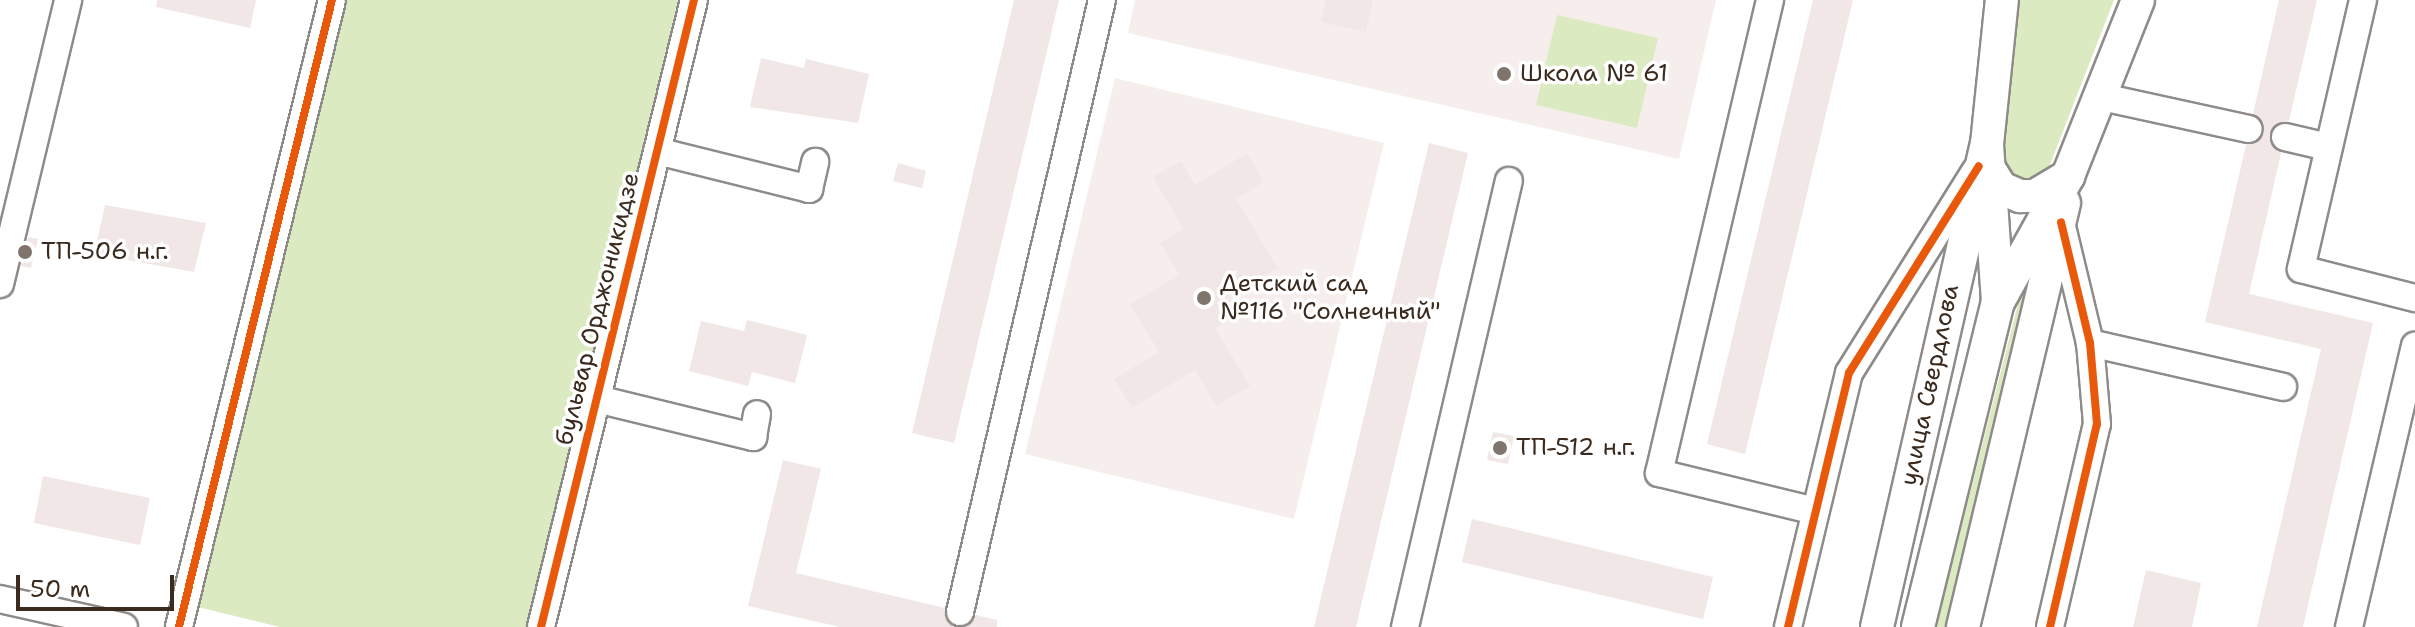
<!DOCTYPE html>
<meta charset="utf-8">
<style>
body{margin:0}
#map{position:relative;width:2415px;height:627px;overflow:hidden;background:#fff;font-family:"Shantell Sans",sans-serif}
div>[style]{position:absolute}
.built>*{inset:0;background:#f6eeec}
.green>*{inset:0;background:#dceac1}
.building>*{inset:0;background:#f1e7e6}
.roads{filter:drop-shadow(2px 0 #8e8b88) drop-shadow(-2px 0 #8e8b88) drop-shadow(0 2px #8e8b88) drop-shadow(0 -2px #8e8b88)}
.minor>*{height:26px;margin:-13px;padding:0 13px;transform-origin:13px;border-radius:13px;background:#fff}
.major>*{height:32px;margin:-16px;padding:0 16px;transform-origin:16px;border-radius:16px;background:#fff}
.cycleway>*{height:8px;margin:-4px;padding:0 4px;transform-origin:4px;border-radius:4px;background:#e8590c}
.dots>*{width:22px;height:22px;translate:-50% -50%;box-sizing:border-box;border:4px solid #fff;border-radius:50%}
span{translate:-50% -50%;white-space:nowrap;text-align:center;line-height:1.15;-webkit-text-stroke:7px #fff;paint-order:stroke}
.poi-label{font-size:24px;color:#3b2a1e}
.left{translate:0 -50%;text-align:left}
.street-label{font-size:24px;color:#3b2a1e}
.scale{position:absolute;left:16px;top:575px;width:158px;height:36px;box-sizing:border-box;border:4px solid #3b2a1e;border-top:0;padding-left:10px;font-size:24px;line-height:28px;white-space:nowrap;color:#3b2a1e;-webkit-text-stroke:6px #fff;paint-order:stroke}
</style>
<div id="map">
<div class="built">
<div style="clip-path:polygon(1135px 0,1716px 0,1679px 159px,1128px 33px)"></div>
<div style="clip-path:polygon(1115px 78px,1384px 143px,1294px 519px,1025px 454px)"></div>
</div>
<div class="green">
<div style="clip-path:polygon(345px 0,678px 0,526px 627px,280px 627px,198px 607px)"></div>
<div style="clip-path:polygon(2015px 0,2114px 0,2046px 175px,2029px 189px,1998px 165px)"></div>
<div style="clip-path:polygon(1557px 15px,1658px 38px,1637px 128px,1536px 105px)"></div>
<div style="clip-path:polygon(2021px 292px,2027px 297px,1950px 627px,1936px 627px)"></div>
</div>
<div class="building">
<div style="clip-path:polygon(157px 0,256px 0,250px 28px,156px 7px)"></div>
<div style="clip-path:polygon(1014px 0,1059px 0,954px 443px,912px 433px)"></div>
<div style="clip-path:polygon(1326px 0,1373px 0,1366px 32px,1321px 22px)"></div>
<div style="clip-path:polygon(1813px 0,1853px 0,1745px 454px,1707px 444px)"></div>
<div style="clip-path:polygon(2279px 0,2317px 0,2289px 121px,2269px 134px,2281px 153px,2249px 294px,2373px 323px,2303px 627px,2257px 627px,2321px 349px,2205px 322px,2246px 145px,2264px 133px,2253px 114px)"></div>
<div style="clip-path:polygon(761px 58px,804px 68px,806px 59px,869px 74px,858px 123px,750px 107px)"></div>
<div style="clip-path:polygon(1429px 143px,1468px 153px,1356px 627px,1314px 627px)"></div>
<div style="clip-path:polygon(1247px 153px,1264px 182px,1236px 199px,1278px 268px,1229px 297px,1239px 314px,1215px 328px,1250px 386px,1216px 406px,1195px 370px,1132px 408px,1114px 379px,1159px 352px,1130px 304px,1179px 275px,1160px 243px,1183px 229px,1153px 177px,1181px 161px,1195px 185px)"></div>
<div style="clip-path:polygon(898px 163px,926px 171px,922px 188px,893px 181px)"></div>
<div style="clip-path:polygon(105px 205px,206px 223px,194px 272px,94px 254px)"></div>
<div style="clip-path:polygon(28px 237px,38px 239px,31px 268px,21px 266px)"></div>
<div style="clip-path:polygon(747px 320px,807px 335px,795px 383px,752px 372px,748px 386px,689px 371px,701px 321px,744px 331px)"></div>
<div style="clip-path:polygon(1493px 432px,1514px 436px,1508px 464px,1487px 460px)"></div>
<div style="clip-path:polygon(783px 460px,821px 469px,796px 573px,945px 608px,955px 627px,840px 627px,748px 606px)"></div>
<div style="clip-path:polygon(43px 476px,150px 498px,140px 545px,34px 523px)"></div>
<div style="clip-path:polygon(1472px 519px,1713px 577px,1703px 619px,1462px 562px)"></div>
<div style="clip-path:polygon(2146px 570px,2201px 583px,2192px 627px,2133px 627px)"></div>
<div style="clip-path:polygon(976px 615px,997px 620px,997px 627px,965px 627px)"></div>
</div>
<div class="roads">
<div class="minor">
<div style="left:1770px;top:0;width:486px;rotate:103.2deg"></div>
<div style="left:1659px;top:473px;width:161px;rotate:13.7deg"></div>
<div style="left:2363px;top:0;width:276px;rotate:103deg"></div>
<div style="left:2301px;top:269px;width:118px;rotate:14.3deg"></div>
<div style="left:2102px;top:97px;width:150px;rotate:12.3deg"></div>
<div style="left:2285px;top:137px;width:44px;rotate:13.1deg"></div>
<div style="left:657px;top:151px;width:157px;rotate:14deg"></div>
<div style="left:809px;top:189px;width:28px;rotate:-77deg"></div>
<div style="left:0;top:284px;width:292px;rotate:-76.5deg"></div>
<div style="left:2090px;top:343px;width:198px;rotate:12.8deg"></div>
<div style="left:597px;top:399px;width:161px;rotate:13.7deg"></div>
<div style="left:753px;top:437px;width:23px;rotate:-80deg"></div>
<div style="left:0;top:599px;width:127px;rotate:12.7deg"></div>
<div style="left:960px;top:612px;width:628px;rotate:-76.94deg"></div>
<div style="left:179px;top:627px;width:645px;rotate:-76.29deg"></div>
<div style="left:541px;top:627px;width:645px;rotate:-76.29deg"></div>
<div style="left:1405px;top:627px;width:458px;rotate:-76.9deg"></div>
<div style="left:1788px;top:627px;width:261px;rotate:-76.5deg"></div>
<div style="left:1849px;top:373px;width:239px;rotate:-58deg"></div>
<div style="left:2050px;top:627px;width:208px;rotate:-77deg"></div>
<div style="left:2097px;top:424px;width:81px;rotate:-94.9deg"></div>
<div style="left:2090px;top:343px;width:124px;rotate:-103.5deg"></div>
<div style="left:2349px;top:627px;width:289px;rotate:-76.8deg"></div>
</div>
<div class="major">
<div style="left:1988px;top:167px;width:25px;rotate:58deg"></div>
<div style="left:2001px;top:188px;width:21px;rotate:23deg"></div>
<div style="left:2020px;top:196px;width:15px"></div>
<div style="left:2035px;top:196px;width:39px;rotate:-31deg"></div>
<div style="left:1998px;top:302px;width:158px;rotate:-94deg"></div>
<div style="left:1987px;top:144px;width:145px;rotate:-84.1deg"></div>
<div style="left:1877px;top:627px;width:495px;rotate:-77.2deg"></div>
<div style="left:1918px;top:627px;width:335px;rotate:-76.2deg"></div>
<div style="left:1998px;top:302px;width:144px;rotate:-60.9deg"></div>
<div style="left:2068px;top:176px;width:189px;rotate:-68.3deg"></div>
<div style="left:1963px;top:627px;width:436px;rotate:-76.6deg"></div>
</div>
</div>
<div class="cycleway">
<div style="left:179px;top:627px;width:645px;rotate:-76.29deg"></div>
<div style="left:541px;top:627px;width:645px;rotate:-76.29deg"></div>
<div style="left:1788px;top:627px;width:261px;rotate:-76.5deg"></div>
<div style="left:1849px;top:373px;width:244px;rotate:-57.9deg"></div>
<div style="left:2050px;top:627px;width:208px;rotate:-77deg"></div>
<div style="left:2097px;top:424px;width:81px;rotate:-94.9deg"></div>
<div style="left:2090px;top:343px;width:124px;rotate:-103.5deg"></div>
</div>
<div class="dots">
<div style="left:1504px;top:74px;background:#80756d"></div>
<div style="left:25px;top:252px;background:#80756d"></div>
<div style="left:1204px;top:298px;background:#80756d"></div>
<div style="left:1500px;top:448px;background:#80756d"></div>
</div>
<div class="poi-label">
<span class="left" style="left:1520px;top:74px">Школа № 61</span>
<span class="left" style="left:41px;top:252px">ТП-506 н.г.</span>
<span class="left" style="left:1220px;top:298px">Детский сад<br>№116 "Солнечный"</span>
<span class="left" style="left:1516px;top:448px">ТП-512 н.г.</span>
</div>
<div class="street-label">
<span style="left:598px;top:309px;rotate:-76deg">бульвар Орджоникидзе</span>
<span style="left:1930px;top:385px;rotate:-78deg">улица Свердлова</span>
</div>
<div class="scale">50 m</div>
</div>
